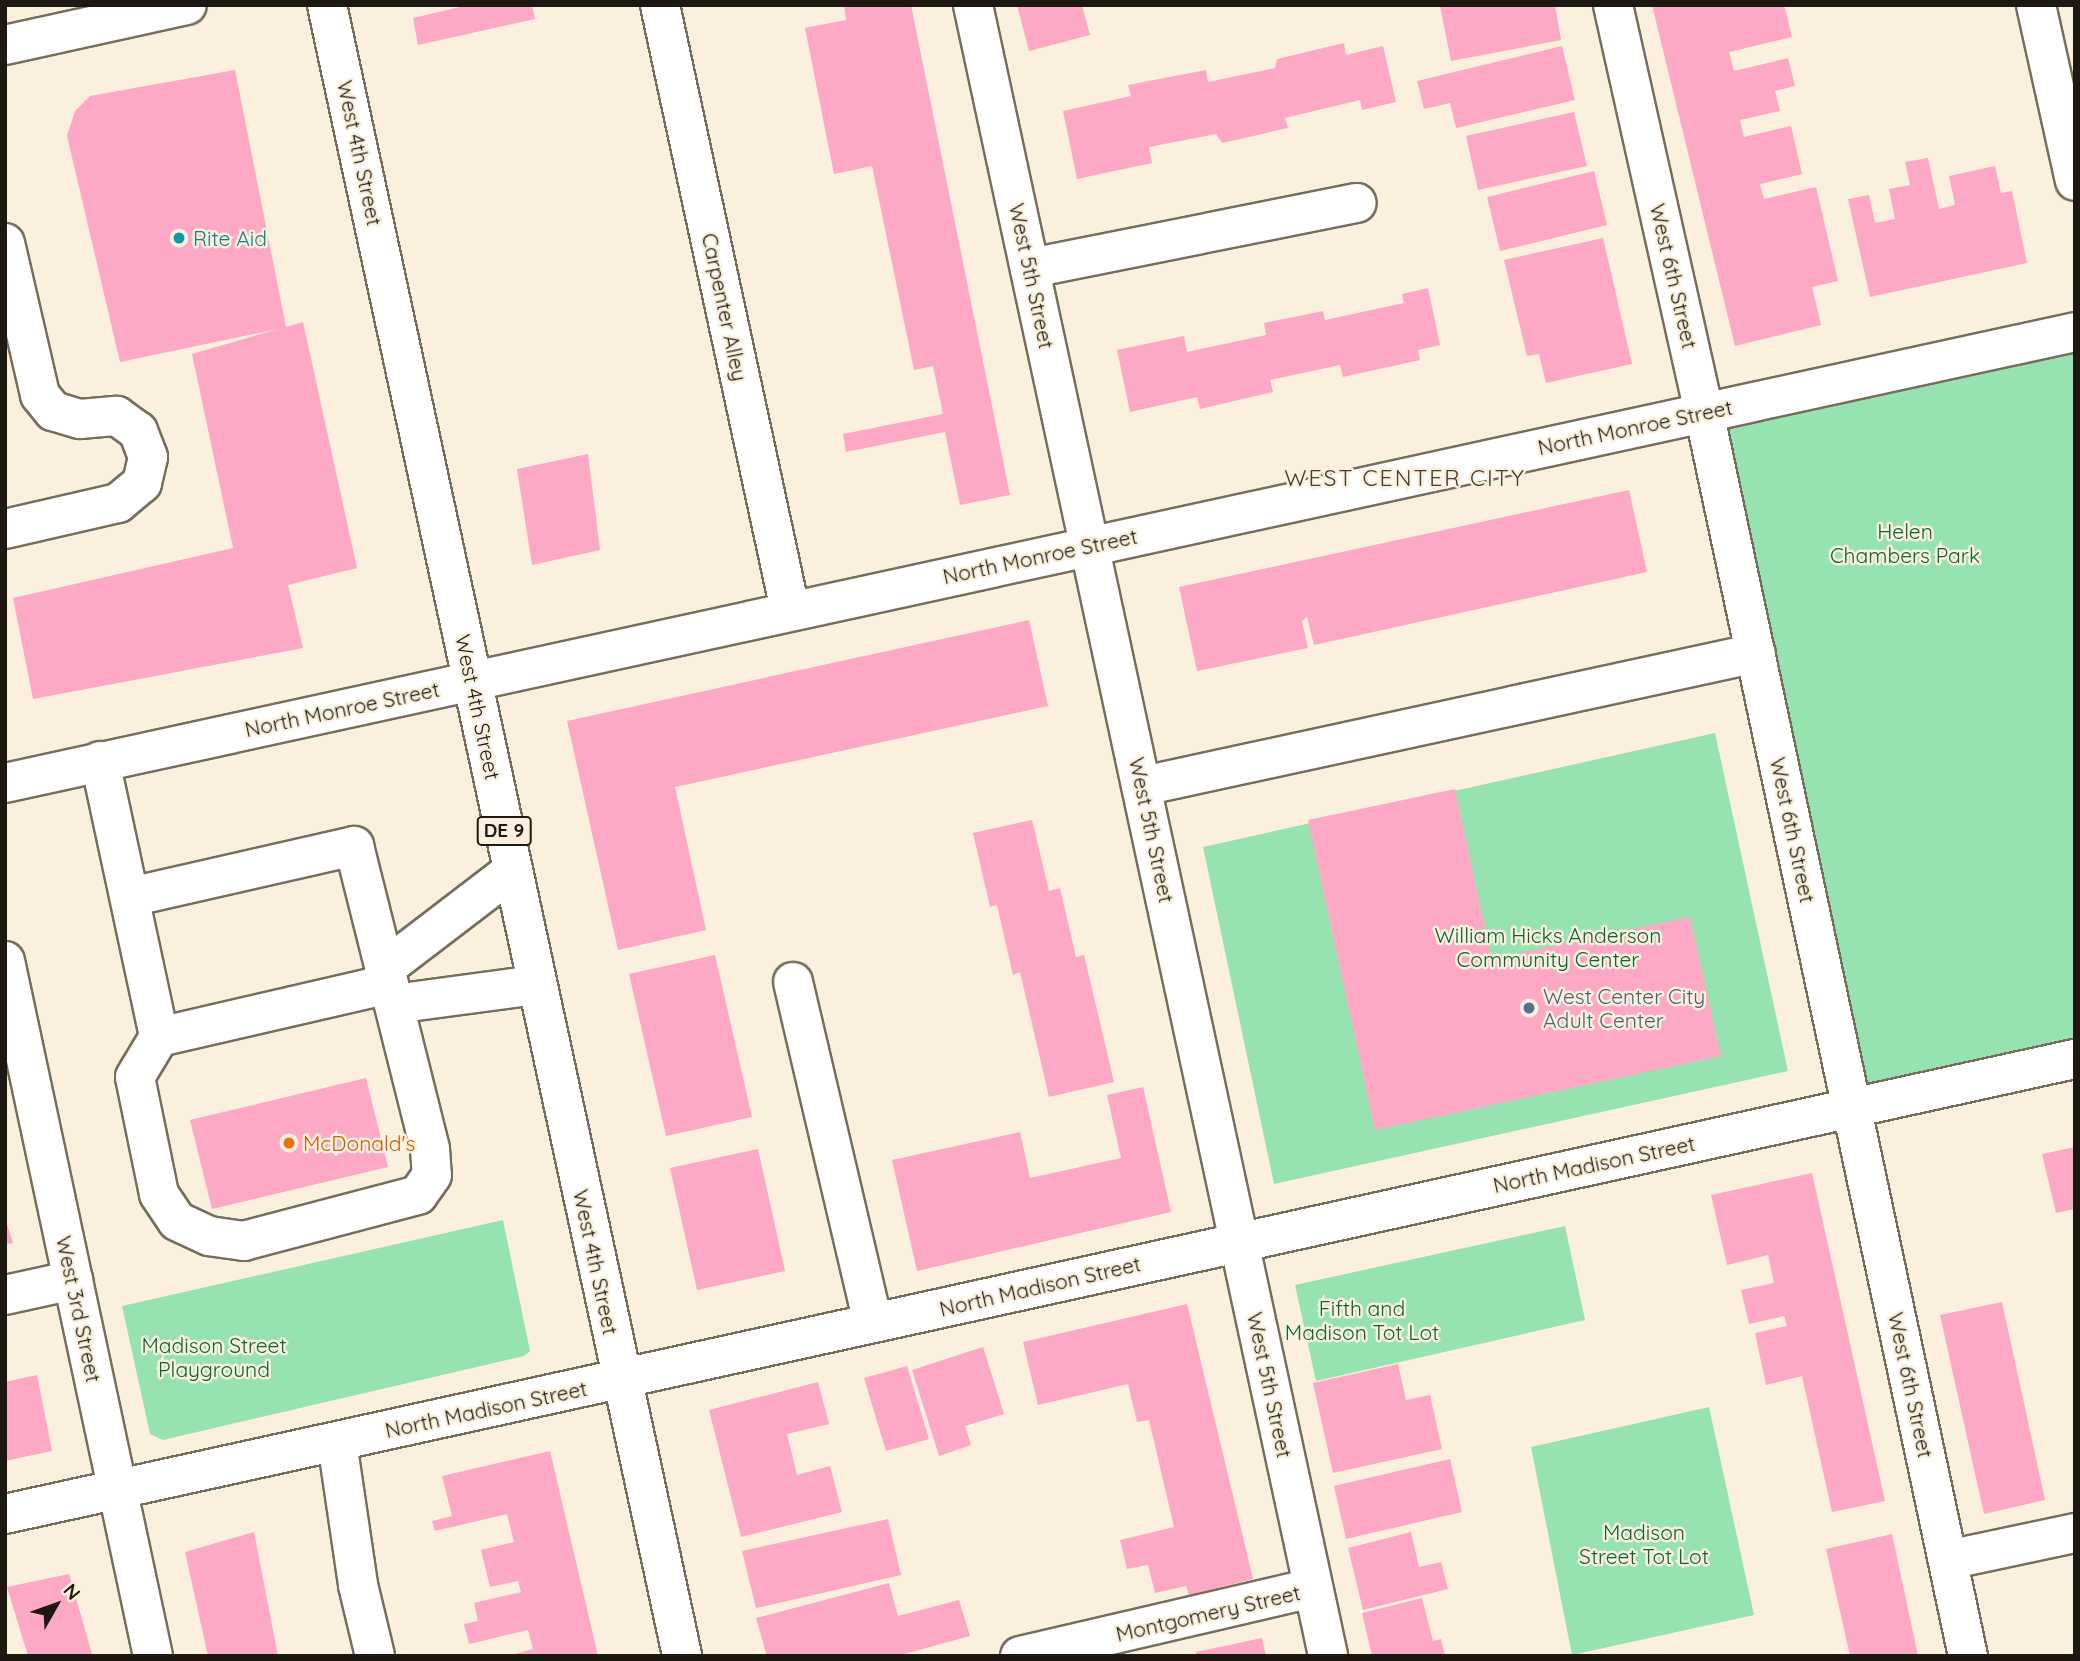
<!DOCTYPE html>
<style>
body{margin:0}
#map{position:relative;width:2080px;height:1661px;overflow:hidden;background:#faf0dd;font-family:Quicksand,sans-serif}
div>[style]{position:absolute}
.green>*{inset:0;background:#97e2b1}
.building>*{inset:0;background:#fda8c5}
.roads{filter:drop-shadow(2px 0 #766d5d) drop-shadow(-2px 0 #766d5d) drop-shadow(0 2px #766d5d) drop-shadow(0 -2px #766d5d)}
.minor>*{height:38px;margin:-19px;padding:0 19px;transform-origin:19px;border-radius:19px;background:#fff}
.major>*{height:38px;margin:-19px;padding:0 19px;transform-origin:19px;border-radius:19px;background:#fff}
.dots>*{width:19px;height:19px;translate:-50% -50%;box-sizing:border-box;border:4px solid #faf0dd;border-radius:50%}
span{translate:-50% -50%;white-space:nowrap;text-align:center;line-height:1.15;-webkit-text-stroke:5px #faf0dd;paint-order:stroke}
.shield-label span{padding:2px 5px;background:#faf0dd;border:2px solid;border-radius:5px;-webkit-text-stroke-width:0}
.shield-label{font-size:19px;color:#1d1912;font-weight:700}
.street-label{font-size:21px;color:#1d1912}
.culture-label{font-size:21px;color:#0d838f}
.left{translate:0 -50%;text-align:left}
.park-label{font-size:21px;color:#046537}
.service-label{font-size:21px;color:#4e5e75}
.food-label{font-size:21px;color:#c56008}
.neighbourhood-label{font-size:23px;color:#463d2e;letter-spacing:2px}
.frame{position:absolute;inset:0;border:7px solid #1d1912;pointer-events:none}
.north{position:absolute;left:21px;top:1570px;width:70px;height:70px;-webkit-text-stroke:5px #faf0dd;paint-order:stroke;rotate:50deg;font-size:19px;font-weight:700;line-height:28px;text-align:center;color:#1d1912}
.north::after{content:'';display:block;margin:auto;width:24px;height:32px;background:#1d1912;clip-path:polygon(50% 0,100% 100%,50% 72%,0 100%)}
</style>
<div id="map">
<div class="green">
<div style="clip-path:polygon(2075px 331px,2075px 1059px,1852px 1107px,1704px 412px)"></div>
<div style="clip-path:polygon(1715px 733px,1788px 1071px,1274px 1184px,1203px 847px)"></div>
<div style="clip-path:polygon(503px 1220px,530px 1351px,524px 1356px,163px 1440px,150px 1434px,122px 1306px)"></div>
<div style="clip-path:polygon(1565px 1226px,1585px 1320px,1316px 1381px,1295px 1285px)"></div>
<div style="clip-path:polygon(1709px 1407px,1754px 1615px,1572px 1655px,1531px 1447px)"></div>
</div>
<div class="building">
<div style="clip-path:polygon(469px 5px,532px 5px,535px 19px,418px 45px,413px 18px)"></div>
<div style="clip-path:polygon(844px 5px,911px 5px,1010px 495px,960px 505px,945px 432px,846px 452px,843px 434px,943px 414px,933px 366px,914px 370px,872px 166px,834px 174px,805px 28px,846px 20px)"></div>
<div style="clip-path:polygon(1017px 5px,1082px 5px,1090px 35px,1029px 51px)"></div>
<div style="clip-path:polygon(1555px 5px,1561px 40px,1451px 61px,1440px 6px)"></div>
<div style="clip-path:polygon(1652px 5px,1784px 5px,1792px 37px,1729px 52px,1734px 71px,1788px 58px,1795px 86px,1775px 91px,1780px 111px,1740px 120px,1744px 137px,1791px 126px,1802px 174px,1760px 184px,1764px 199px,1816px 187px,1838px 281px,1812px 287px,1821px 325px,1735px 346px)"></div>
<div style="clip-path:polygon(1344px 43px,1346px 55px,1383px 46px,1396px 102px,1362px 110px,1360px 100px,1285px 118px,1288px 128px,1222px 143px,1216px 134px,1149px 147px,1152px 163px,1077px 179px,1063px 111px,1131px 96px,1128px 85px,1206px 70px,1208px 82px,1275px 68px,1277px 59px)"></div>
<div style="clip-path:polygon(1562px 46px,1575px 100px,1456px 128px,1450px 103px,1424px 109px,1417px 81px)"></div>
<div style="clip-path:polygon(235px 70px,286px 327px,303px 322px,357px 568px,288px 585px,303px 648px,33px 699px,13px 598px,233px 548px,192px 354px,278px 329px,120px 362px,67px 136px,75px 111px,90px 96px)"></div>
<div style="clip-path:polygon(1574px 112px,1587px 166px,1478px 190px,1466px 136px)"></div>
<div style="clip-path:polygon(1928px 158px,1939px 209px,1955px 205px,1949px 176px,1995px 166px,2001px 193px,2012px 191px,2027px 263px,1870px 297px,1848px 199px,1869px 195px,1875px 223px,1895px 219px,1889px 189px,1910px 185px,1905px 162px)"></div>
<div style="clip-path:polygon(1594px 171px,1607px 225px,1500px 251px,1487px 197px)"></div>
<div style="clip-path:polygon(1603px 238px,1632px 364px,1546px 383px,1539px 354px,1527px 356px,1504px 260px)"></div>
<div style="clip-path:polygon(1428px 288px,1440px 345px,1418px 350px,1420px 360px,1343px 377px,1340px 365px,1270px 380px,1273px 392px,1200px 409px,1197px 397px,1130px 412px,1117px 350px,1184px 336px,1187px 352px,1266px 335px,1264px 323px,1323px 311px,1325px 320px,1404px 303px,1402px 294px)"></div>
<div style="clip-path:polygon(588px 454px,600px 550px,532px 565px,517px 469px)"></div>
<div style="clip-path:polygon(1629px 490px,1647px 572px,1314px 645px,1307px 617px,1302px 621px,1308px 648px,1197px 671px,1179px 587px)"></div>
<div style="clip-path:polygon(1029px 620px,1048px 706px,675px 787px,706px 930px,618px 950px,567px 721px)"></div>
<div style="clip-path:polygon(1455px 789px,1492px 959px,1690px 917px,1721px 1056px,1375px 1130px,1308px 820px)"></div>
<div style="clip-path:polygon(1032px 820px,1049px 891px,1060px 888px,1076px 957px,1084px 955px,1114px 1082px,1049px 1097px,1020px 972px,1013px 975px,997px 905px,990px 907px,973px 833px)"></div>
<div style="clip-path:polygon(715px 955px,752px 1117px,666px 1136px,629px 974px)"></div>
<div style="clip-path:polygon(366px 1078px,388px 1167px,212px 1209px,190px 1120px)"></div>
<div style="clip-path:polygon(1143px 1087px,1171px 1212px,917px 1271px,892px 1160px,1020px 1132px,1030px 1178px,1121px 1158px,1107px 1095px)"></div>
<div style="clip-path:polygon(2075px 1147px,2075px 1209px,2056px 1213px,2042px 1154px)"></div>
<div style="clip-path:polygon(758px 1149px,785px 1271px,697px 1290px,670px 1168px)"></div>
<div style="clip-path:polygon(1812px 1173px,1885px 1501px,1832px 1512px,1802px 1376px,1766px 1385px,1755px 1333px,1787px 1326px,1784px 1316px,1749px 1324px,1741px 1290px,1774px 1283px,1768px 1255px,1727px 1265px,1711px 1195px)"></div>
<div style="clip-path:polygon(5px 1218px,13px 1243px,5px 1244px)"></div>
<div style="clip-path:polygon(2002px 1302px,2045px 1500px,1984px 1514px,1940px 1315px)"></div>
<div style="clip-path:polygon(1187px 1304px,1253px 1579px,1189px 1595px,1186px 1586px,1155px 1593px,1148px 1565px,1127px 1569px,1120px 1540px,1174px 1527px,1149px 1420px,1137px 1422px,1128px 1384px,1038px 1405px,1023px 1342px)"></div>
<div style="clip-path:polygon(983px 1347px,1004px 1414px,965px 1426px,971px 1445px,939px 1456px,912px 1370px)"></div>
<div style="clip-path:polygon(1398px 1364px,1406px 1400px,1430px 1395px,1442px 1449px,1333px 1473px,1313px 1383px)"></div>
<div style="clip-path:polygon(907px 1366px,929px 1439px,886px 1451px,864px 1378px)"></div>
<div style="clip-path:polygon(37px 1375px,52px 1451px,5px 1461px,5px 1382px)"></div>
<div style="clip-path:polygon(818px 1382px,829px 1424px,787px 1434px,797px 1475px,830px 1466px,842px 1512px,741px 1537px,709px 1410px)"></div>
<div style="clip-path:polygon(550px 1451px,598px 1656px,508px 1656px,533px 1649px,528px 1630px,469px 1644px,464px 1624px,478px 1621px,474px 1603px,521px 1592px,518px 1581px,490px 1587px,481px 1550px,514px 1542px,507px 1514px,435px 1531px,432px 1521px,452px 1516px,442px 1476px)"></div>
<div style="clip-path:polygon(1450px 1459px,1462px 1512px,1346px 1539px,1334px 1486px)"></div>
<div style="clip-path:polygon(888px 1519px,901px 1575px,756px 1608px,742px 1551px)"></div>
<div style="clip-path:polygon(254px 1532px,278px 1656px,208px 1656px,185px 1552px)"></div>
<div style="clip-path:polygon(1411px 1532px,1419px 1567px,1441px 1562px,1448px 1589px,1363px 1610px,1348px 1548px)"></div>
<div style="clip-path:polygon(1892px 1534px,1918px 1656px,1850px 1656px,1826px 1549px)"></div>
<div style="clip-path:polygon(69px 1574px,92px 1654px,28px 1656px,7px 1587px)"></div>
<div style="clip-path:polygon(889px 1583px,898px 1616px,959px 1600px,970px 1636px,897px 1656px,767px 1656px,756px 1618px)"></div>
<div style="clip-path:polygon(1422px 1598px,1433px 1641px,1441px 1639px,1445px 1656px,1372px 1656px,1362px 1613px)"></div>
<div style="clip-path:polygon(1262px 1638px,1266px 1656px,1196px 1656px,1196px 1652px)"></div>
</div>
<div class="roads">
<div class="minor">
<div style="left:660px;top:5px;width:619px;rotate:77.87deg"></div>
<div style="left:973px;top:5px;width:1689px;rotate:77.86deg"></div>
<div style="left:1613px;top:5px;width:417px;rotate:77.4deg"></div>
<div style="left:1704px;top:412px;width:1272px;rotate:78.02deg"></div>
<div style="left:2036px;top:5px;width:180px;rotate:77.5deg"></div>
<div style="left:5px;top:243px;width:156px;rotate:77deg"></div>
<div style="left:40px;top:395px;width:21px;rotate:51deg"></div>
<div style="left:53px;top:411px;width:28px;rotate:17deg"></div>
<div style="left:80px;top:419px;width:37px;rotate:-5deg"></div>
<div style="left:117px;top:416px;width:26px;rotate:36deg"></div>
<div style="left:138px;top:431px;width:28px;rotate:69deg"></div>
<div style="left:148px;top:457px;width:27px;rotate:103deg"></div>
<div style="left:142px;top:483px;width:31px;rotate:140deg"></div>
<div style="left:118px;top:503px;width:116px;rotate:167deg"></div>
<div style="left:1031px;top:268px;width:332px;rotate:-11.3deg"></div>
<div style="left:100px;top:761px;width:282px;rotate:77.9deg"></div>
<div style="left:159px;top:1037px;width:236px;rotate:-13deg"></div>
<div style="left:5px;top:783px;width:2119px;rotate:-12.29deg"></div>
<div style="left:1143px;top:786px;width:627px;rotate:-12.24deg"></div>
<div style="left:130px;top:897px;width:230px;rotate:-12.8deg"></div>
<div style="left:354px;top:846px;width:312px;rotate:75.9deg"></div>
<div style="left:430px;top:1149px;width:26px;rotate:86deg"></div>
<div style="left:432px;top:1175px;width:24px;rotate:125deg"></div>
<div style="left:418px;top:1195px;width:180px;rotate:165.2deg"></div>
<div style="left:244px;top:1241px;width:35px;rotate:-172deg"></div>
<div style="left:209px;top:1236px;width:35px;rotate:-155deg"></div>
<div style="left:177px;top:1221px;width:32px;rotate:-124deg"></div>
<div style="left:159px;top:1194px;width:119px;rotate:-101.6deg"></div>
<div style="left:135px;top:1077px;width:47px;rotate:-59deg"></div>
<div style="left:5px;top:961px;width:711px;rotate:77.98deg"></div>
<div style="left:384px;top:969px;width:161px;rotate:-37.4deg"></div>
<div style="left:793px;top:982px;width:350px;rotate:76.8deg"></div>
<div style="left:394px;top:1004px;width:144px;rotate:-7.6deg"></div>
<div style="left:5px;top:1295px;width:70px;rotate:-12.4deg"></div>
<div style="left:337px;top:1442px;width:145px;rotate:81.6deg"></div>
<div style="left:358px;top:1585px;width:73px;rotate:76.5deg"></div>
<div style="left:5px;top:1514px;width:2119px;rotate:-12.4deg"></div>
<div style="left:1948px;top:1560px;width:130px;rotate:-12deg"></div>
<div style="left:1020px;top:1656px;width:301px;rotate:-13.1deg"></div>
</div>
<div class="major">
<div style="left:327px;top:5px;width:1689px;rotate:77.86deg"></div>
<div style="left:5px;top:45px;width:186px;rotate:-12.4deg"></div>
</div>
</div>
<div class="dots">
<div style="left:179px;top:238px;background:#0f9aa8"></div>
<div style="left:1529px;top:1008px;background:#5c6f8a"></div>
<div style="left:289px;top:1143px;background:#e8710a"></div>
</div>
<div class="shield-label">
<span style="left:504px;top:831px">DE 9</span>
</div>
<div class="street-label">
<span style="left:360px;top:153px;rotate:78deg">West 4th Street</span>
<span style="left:1032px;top:276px;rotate:78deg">West 5th Street</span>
<span style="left:1674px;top:276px;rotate:77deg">West 6th Street</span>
<span style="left:725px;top:307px;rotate:78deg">Carpenter Alley</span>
<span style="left:1635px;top:427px;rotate:-12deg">North Monroe Street</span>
<span style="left:1040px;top:556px;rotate:-12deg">North Monroe Street</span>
<span style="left:478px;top:707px;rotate:78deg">West 4th Street</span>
<span style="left:342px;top:709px;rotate:-12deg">North Monroe Street</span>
<span style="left:1152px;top:830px;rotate:78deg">West 5th Street</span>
<span style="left:1793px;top:830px;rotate:78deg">West 6th Street</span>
<span style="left:1594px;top:1164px;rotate:-12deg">North Madison Street</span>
<span style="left:596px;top:1262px;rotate:78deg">West 4th Street</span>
<span style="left:1040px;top:1286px;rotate:-13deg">North Madison Street</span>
<span style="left:79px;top:1309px;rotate:78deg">West 3rd Street</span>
<span style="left:1270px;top:1385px;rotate:78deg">West 5th Street</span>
<span style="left:1911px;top:1385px;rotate:78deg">West 6th Street</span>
<span style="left:486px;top:1409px;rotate:-12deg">North Madison Street</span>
<span style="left:1208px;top:1613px;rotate:-13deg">Montgomery Street</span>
</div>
<div class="culture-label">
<span class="left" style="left:193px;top:238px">Rite Aid</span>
</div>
<div class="park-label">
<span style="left:1905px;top:543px">Helen<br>Chambers Park</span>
<span style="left:1548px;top:947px">William Hicks Anderson<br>Community Center</span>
<span style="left:1362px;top:1320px">Fifth and<br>Madison Tot Lot</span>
<span style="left:214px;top:1357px">Madison Street<br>Playground</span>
<span style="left:1644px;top:1544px">Madison<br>Street Tot Lot</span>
</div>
<div class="service-label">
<span class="left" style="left:1543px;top:1008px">West Center City<br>Adult Center</span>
</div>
<div class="food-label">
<span class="left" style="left:303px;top:1143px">McDonald's</span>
</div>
<div class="neighbourhood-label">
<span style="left:1405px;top:478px">WEST CENTER CITY</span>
</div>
<div class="frame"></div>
<div class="north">N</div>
</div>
